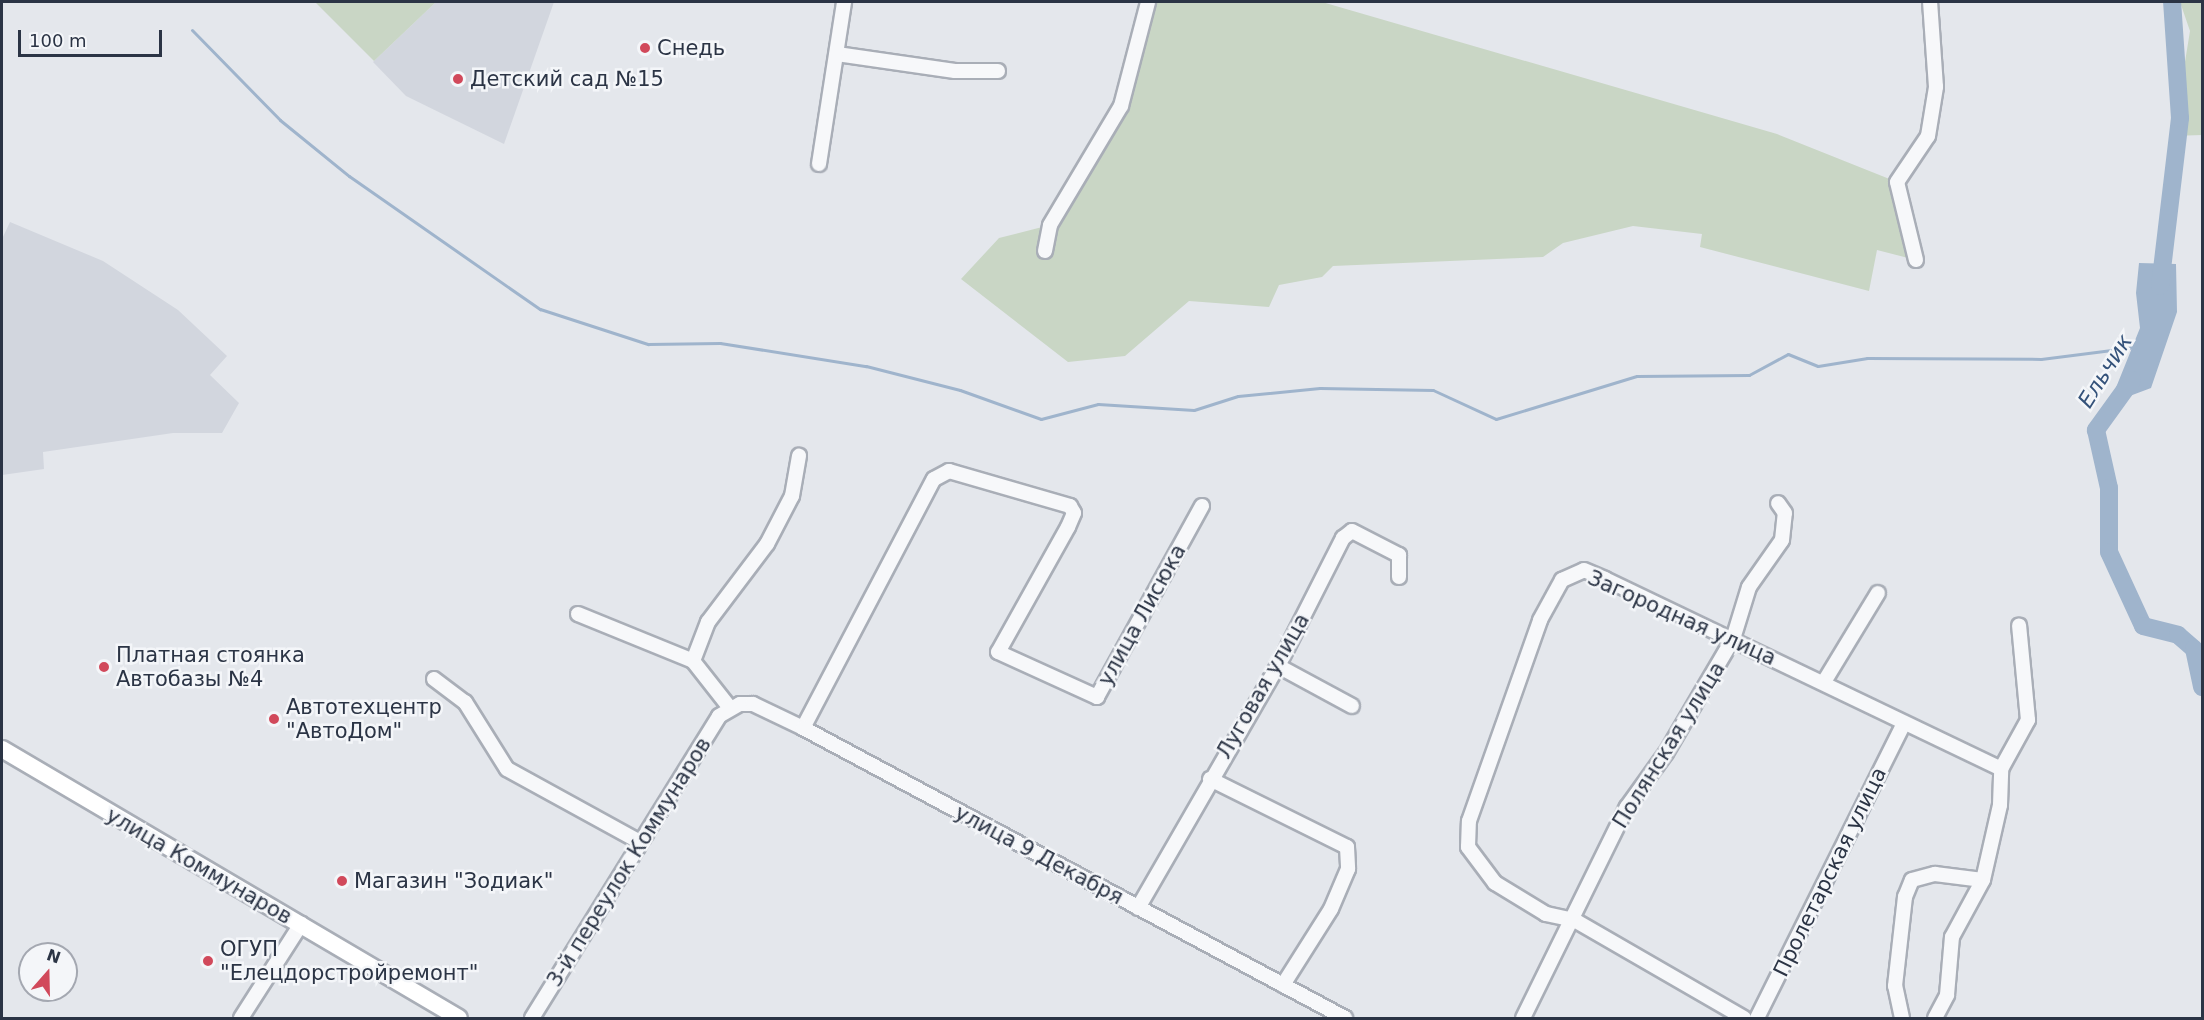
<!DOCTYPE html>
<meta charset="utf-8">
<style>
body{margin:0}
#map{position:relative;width:2204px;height:1020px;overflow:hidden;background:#e4e7ec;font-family:"DejaVu Sans",sans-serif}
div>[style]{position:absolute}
.built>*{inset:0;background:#d2d6de}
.green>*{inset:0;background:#c9d6c5}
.water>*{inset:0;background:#9fb4cc}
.stream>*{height:3px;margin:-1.5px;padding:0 1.5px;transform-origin:1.5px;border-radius:1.5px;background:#9fb4cc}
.river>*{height:18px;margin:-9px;padding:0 9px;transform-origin:9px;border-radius:9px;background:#9fb4cc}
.roads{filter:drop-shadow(2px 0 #a9aeb7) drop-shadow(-2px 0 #a9aeb7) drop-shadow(0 2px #a9aeb7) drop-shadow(0 -2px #a9aeb7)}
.minor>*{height:14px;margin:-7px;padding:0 7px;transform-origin:7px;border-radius:7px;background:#f7f8fa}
.major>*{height:16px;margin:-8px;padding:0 8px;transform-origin:8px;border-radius:8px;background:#fff}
.dots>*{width:16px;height:16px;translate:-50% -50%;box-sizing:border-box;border:3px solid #f4f6f9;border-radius:50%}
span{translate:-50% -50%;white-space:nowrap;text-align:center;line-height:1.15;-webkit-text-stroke:5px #f4f6f9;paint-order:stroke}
.poi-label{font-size:21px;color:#2b3445}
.left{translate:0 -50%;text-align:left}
.street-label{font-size:21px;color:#2b3445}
.water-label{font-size:22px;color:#34527a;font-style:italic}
.frame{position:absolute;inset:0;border:3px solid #2b3445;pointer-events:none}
.north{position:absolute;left:18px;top:942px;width:60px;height:60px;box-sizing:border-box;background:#f4f6f9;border:2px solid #a4a8b1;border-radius:50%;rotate:20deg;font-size:16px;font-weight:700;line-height:24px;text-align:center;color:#2b3445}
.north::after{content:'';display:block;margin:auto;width:21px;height:27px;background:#d1495b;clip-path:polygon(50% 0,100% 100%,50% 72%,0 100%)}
.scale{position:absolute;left:18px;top:30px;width:144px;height:27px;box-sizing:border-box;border:3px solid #2b3445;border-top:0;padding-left:8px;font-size:18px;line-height:21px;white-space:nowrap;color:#2b3445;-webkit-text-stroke:4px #f4f6f9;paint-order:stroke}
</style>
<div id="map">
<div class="built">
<div style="clip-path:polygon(436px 2px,554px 2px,504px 144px,406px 96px,373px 62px)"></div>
<div style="clip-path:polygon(10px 222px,103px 261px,178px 310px,227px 356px,210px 375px,239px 403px,222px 433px,173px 433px,43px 452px,44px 469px,2px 475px,2px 239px)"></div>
</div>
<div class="green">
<div style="clip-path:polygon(315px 2px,436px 2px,374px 61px)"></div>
<div style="clip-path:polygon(1148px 2px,1322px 2px,1777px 134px,1897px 182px,1916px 260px,1877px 250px,1869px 291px,1700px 247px,1702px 234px,1633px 226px,1563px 243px,1543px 257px,1333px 266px,1322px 277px,1279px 285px,1269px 307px,1189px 301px,1125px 356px,1068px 362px,961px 279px,999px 238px,1050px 225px,1114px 117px)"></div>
<div style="clip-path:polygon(2180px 2px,2202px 2px,2202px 135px,2173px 136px,2190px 31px)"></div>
</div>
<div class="water">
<div style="clip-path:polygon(2139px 263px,2176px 264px,2177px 312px,2151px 388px,2119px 400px,2113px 395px,2140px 328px,2136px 293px)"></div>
</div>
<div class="stream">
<div style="left:192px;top:30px;width:126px;rotate:45.6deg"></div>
<div style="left:280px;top:120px;width:89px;rotate:39.1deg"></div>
<div style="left:349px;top:176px;width:233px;rotate:34.9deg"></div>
<div style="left:540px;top:309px;width:114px;rotate:18deg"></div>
<div style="left:648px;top:344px;width:72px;rotate:-0.8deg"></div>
<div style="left:720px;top:343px;width:148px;rotate:9deg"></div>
<div style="left:866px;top:366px;width:97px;rotate:14.3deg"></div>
<div style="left:960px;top:390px;width:86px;rotate:19.7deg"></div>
<div style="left:1041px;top:419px;width:59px;rotate:-14.7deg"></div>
<div style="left:1098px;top:404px;width:96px;rotate:3.6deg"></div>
<div style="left:1194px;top:410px;width:46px;rotate:-17.7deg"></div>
<div style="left:1238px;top:396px;width:82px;rotate:-5.6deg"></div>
<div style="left:1320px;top:388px;width:113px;rotate:1deg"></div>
<div style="left:1433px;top:390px;width:69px;rotate:24.7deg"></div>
<div style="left:1496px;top:419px;width:147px;rotate:-17deg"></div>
<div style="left:1637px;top:376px;width:112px;rotate:-0.5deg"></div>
<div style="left:1749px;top:375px;width:44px;rotate:-28.3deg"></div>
<div style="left:1788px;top:354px;width:32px;rotate:22deg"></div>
<div style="left:1818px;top:366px;width:50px;rotate:-9.3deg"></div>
<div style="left:1867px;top:358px;width:174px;rotate:0.3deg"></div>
<div style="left:2041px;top:359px;width:95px;rotate:-7.3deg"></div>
</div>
<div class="river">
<div style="left:2160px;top:286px;width:169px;rotate:-83.2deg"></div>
<div style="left:2180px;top:118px;width:116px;rotate:-93.9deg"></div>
<div style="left:2132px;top:380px;width:62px;rotate:125.8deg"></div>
<div style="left:2096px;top:430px;width:59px;rotate:77.4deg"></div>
<div style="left:2109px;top:488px;width:64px;rotate:90deg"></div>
<div style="left:2109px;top:552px;width:81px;rotate:65.3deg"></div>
<div style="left:2143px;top:626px;width:36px;rotate:14deg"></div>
<div style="left:2178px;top:635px;width:21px;rotate:41deg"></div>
<div style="left:2194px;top:649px;width:39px;rotate:78deg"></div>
</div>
<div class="roads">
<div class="minor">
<div style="left:837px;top:54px;width:119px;rotate:8.2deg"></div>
<div style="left:955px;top:71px;width:43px"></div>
<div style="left:819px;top:164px;width:164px;rotate:-81.2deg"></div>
<div style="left:1045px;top:251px;width:26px;rotate:-79deg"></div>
<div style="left:1050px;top:225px;width:139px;rotate:-59.2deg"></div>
<div style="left:1121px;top:106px;width:107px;rotate:-75.4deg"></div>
<div style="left:1916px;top:260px;width:80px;rotate:-103.7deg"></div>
<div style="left:1897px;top:182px;width:55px;rotate:-56deg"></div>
<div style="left:1928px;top:136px;width:50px;rotate:-80.7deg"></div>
<div style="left:1936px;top:87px;width:85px;rotate:-94deg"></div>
<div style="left:578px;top:614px;width:124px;rotate:22.2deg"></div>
<div style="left:693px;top:661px;width:60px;rotate:51.8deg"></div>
<div style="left:693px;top:661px;width:42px;rotate:-69deg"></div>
<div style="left:708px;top:622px;width:98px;rotate:-52.9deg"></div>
<div style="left:767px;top:544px;width:54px;rotate:-62.5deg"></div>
<div style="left:792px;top:496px;width:41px;rotate:-80.1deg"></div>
<div style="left:1278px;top:666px;width:84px;rotate:28.4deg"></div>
<div style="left:434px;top:679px;width:39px;rotate:37deg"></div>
<div style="left:465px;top:702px;width:79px;rotate:57.9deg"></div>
<div style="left:507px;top:769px;width:152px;rotate:28.8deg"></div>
<div style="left:1824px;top:682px;width:104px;rotate:-58.8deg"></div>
<div style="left:803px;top:728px;width:281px;rotate:-62.3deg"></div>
<div style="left:934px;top:479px;width:17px;rotate:-28deg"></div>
<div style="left:949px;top:471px;width:126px;rotate:16.1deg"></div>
<div style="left:1070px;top:506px;width:8px;rotate:60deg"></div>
<div style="left:1074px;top:513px;width:15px;rotate:113deg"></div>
<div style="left:1068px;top:527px;width:143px;rotate:119.2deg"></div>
<div style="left:998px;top:652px;width:109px;rotate:24.4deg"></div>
<div style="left:1097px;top:697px;width:218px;rotate:-61.2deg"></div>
<div style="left:1210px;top:779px;width:153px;rotate:26.4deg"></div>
<div style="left:1347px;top:847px;width:22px;rotate:87deg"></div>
<div style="left:1348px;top:869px;width:43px;rotate:113deg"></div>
<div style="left:1331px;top:909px;width:90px;rotate:122.3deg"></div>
<div style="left:1138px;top:908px;width:280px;rotate:-60deg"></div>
<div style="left:1278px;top:666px;width:144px;rotate:-63.1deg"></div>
<div style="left:1343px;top:538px;width:11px;rotate:-38deg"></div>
<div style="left:1352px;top:531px;width:53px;rotate:27.1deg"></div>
<div style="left:1399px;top:555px;width:22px;rotate:90deg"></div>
<div style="left:241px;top:1018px;width:112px;rotate:-57.4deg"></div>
<div style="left:532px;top:1018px;width:355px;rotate:-58.2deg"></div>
<div style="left:719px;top:716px;width:24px;rotate:-30deg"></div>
<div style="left:740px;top:704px;width:13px"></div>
<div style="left:753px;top:704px;width:55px;rotate:25.6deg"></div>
<div style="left:803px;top:728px;width:615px;rotate:28.15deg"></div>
<div style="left:1523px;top:1018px;width:235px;rotate:-63.8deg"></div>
<div style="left:1627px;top:807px;width:67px;rotate:-54.2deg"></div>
<div style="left:1666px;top:753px;width:132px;rotate:-59.6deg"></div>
<div style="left:1733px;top:639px;width:54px;rotate:-72.9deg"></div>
<div style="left:1749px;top:587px;width:57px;rotate:-54.9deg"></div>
<div style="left:1782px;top:540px;width:27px;rotate:-84deg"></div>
<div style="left:1785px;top:513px;width:12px;rotate:-125deg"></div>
<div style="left:1744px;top:1018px;width:196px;rotate:-150deg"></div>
<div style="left:1574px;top:920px;width:29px;rotate:-168deg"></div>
<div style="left:1546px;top:914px;width:60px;rotate:-148.7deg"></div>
<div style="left:1495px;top:883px;width:45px;rotate:-126.9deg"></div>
<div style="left:1468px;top:847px;width:26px;rotate:-88deg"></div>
<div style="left:1469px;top:821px;width:213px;rotate:-70.5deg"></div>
<div style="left:1540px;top:620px;width:46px;rotate:-61.2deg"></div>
<div style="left:1562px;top:580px;width:24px;rotate:-24deg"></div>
<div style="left:1584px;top:570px;width:23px;rotate:23deg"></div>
<div style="left:1605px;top:579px;width:439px;rotate:25.6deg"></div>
<div style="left:1757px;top:1018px;width:327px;rotate:-63.5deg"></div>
<div style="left:1902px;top:1018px;width:33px;rotate:-102deg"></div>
<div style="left:1895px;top:986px;width:90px;rotate:-83.6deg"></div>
<div style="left:1905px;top:897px;width:18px;rotate:-68deg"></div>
<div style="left:1912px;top:880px;width:24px;rotate:-15deg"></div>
<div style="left:1935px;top:874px;width:48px;rotate:7.1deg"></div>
<div style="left:1983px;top:880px;width:77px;rotate:-77.2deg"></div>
<div style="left:2000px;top:805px;width:36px;rotate:-88deg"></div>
<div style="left:2001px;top:769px;width:56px;rotate:-61.1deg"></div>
<div style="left:2028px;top:720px;width:95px;rotate:-95.4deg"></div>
<div style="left:1935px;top:1018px;width:26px;rotate:-62deg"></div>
<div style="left:1947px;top:995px;width:58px;rotate:-85.1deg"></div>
<div style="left:1952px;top:937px;width:65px;rotate:-61.5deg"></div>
</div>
<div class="major">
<div style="left:2px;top:749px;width:530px;rotate:30.48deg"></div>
</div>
</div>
<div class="dots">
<div style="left:645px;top:48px;background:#d1495b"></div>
<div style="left:458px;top:79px;background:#d1495b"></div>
<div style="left:104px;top:667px;background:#d1495b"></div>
<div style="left:274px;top:719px;background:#d1495b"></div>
<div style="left:342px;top:881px;background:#d1495b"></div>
<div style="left:208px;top:961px;background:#d1495b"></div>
</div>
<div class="poi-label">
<span class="left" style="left:657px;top:48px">Снедь</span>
<span class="left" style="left:470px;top:79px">Детский сад №15</span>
<span class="left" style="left:116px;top:667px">Платная стоянка<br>Автобазы №4</span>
<span class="left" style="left:286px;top:719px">Автотехцентр<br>"АвтоДом"</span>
<span class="left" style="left:354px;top:881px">Магазин "Зодиак"</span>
<span class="left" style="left:220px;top:961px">ОГУП<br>"Елецдорстройремонт"</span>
</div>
<div class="street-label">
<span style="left:1142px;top:615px;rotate:-61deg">улица Лисюка</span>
<span style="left:1682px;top:618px;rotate:24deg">Загородная улица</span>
<span style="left:1263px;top:686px;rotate:-60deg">Луговая улица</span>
<span style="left:1669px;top:745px;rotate:-58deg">Полянская улица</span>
<span style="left:1039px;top:855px;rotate:28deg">улица 9 Декабря</span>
<span style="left:629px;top:862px;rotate:-58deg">3-й переулок Коммунаров</span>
<span style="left:199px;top:866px;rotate:30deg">улица Коммунаров</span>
<span style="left:1830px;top:872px;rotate:-64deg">Пролетарская улица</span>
</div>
<div class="water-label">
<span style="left:2105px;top:371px;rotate:-58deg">Ельчик</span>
</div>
<div class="frame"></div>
<div class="north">N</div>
<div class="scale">100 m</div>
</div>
